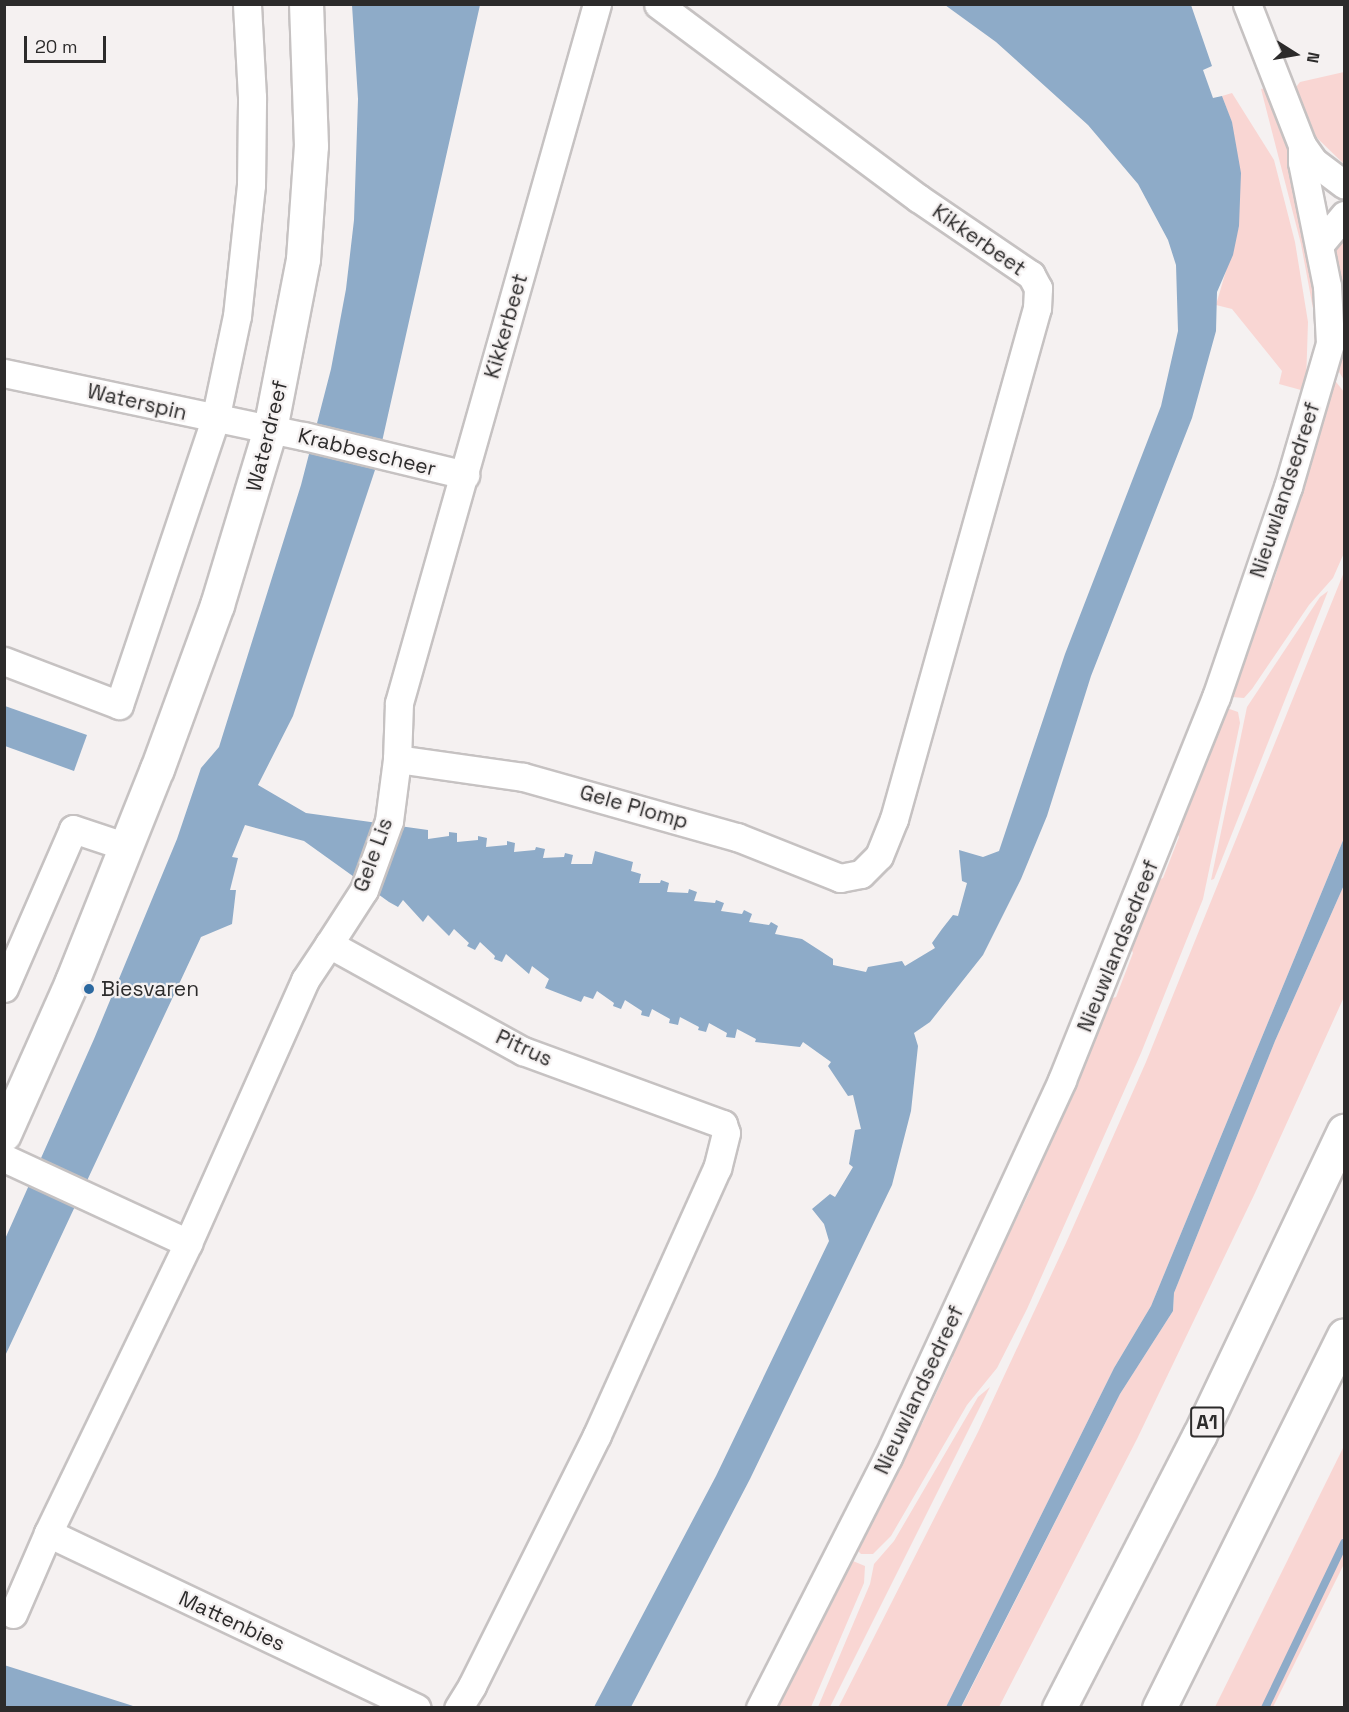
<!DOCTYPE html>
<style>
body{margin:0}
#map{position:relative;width:1349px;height:1712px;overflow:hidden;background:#f5f1f1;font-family:"Space Grotesk",sans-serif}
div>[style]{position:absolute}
.green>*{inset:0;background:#f9d6d3}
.water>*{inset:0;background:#8eabc8}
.stream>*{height:8px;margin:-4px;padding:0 4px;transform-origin:4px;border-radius:4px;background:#8eabc8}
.roads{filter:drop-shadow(2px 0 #c6c2c2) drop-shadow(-2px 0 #c6c2c2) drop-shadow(0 2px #c6c2c2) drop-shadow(0 -2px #c6c2c2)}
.street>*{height:27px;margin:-13.5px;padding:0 13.5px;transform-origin:13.5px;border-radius:13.5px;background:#fff}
.secondary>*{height:33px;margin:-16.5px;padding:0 16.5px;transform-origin:16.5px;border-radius:16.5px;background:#fff}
.highway>*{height:33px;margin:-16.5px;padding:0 16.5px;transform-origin:16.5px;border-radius:16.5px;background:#fff}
.dots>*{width:16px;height:16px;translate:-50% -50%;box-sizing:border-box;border:3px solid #f5f1f1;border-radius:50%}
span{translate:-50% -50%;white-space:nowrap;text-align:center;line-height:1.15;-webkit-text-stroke:4.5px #f5f1f1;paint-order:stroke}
.shield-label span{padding:2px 4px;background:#f5f1f1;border:2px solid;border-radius:4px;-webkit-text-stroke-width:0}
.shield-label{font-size:20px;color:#2c2b2b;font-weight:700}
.street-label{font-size:21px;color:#2c2b2b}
.poi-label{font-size:21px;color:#2c2b2b}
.left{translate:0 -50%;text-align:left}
.frame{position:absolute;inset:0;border:6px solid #2c2b2b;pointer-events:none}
.north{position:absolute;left:1265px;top:24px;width:60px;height:60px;-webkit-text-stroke:4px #f5f1f1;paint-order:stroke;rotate:101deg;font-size:16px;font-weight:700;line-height:24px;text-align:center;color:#2c2b2b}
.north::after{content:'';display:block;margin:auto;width:21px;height:27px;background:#2c2b2b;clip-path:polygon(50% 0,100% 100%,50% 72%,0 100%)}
.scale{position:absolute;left:24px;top:36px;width:82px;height:27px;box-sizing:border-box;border:3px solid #2c2b2b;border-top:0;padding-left:8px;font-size:18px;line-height:21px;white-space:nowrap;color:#2c2b2b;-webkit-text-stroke:4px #f5f1f1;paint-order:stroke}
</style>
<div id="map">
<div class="green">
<div style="clip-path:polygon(1344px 72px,1344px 164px,1316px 137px,1296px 87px,1300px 82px)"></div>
<div style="clip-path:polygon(1269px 87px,1294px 170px,1324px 319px,1315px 354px,1314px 314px,1301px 244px,1261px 89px)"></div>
<div style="clip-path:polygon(1232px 93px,1274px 160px,1295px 242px,1308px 322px,1306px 383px,1301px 390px,1279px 384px,1282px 371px,1232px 309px,1216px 305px,1239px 226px,1232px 123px,1222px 96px)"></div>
<div style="clip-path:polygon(1344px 241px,1344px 380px,1336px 367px,1331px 246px)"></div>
<div style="clip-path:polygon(1333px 378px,1344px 392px,1344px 553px,1333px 578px,1309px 605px,1252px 689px,1244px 698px,1232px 697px,1228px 696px,1263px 587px,1273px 583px,1304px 486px,1300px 476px)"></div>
<div style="clip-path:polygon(1344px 572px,1344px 838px,1151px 1306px,1114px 1368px,946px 1707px,838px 1708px,978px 1432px,1066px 1243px,1146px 1062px)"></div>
<div style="clip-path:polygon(1328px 591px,1214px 879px,1211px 880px,1247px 707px,1320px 597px)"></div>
<div style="clip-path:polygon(1224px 707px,1238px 712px,1240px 723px,1203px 899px,1141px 1053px,1027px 1309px,997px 1368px,967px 1405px,891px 1536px,873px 1554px,861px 1554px,855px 1548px,912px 1426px,922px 1424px,953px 1357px,949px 1347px,998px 1242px,1007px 1238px,1030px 1191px,1026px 1182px,1106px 1000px,1116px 997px,1133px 953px,1129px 943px,1153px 882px,1163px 878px,1179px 837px,1175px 828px)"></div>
<div style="clip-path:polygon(1344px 885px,1344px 997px,1255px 1193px,1137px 1439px,999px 1707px,961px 1708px,1120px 1394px,1173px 1311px,1174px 1293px,1275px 1041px)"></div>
<div style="clip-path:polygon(990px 1387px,830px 1707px,818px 1707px,870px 1584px,874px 1564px,894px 1541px,978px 1397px)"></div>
<div style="clip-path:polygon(1344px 1446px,1344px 1564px,1273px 1707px,1215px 1707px)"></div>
<div style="clip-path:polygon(848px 1559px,865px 1566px,864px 1583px,811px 1707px,770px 1708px)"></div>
</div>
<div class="water">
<div style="clip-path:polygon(352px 5px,480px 5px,377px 464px,293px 716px,258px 785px,306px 813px,428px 830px,428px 839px,449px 836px,449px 832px,457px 833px,457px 842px,478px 840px,478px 836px,487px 838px,486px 847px,507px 845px,507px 841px,515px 843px,514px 852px,535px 850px,536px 847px,545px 849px,543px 858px,564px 857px,565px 853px,573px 855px,571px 864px,592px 864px,595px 851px,633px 862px,631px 871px,641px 874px,639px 883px,660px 883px,661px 880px,669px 883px,667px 892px,688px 893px,689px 889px,697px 892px,694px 901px,715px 903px,716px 900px,724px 903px,721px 911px,742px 914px,744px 910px,752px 914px,749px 922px,769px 925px,771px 922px,778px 926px,775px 934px,802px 939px,833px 959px,833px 965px,866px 972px,868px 967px,902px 961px,905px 966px,935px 948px,932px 943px,942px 929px,953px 915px,958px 916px,967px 883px,962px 881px,959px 850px,983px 857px,999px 851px,1065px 654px,1161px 406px,1178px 331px,1176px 265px,1168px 240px,1138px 184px,1088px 125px,996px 42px,945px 5px,1191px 5px,1212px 66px,1203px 70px,1213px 98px,1222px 96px,1232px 122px,1241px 173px,1239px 226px,1233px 255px,1217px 292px,1216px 331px,1192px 418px,1091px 676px,1047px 816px,1021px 879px,983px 955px,930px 1022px,914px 1033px,918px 1046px,911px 1111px,892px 1185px,750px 1479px,631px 1707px,594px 1707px,716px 1476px,829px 1241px,824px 1224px,812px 1209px,830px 1194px,835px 1197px,853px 1167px,849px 1164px,855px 1130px,861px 1129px,853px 1095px,848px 1096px,828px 1066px,831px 1062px,803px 1042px,800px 1047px,755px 1042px,756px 1039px,737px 1029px,735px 1038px,726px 1037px,727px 1033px,709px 1023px,706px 1032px,698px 1030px,699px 1027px,680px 1017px,678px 1025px,669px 1023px,670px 1019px,652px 1009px,649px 1017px,641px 1015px,642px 1011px,625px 1000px,621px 1009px,613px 1006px,614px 1003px,597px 991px,593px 999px,584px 996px,581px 1002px,545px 988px,549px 979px,532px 966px,529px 974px,506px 954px,502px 962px,494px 959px,495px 956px,480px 942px,475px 950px,467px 946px,469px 943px,454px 929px,449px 936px,428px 915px,423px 922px,403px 900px,398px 907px,389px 902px,304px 841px,245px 825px,232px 857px,238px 858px,230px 890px,236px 890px,232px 924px,201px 937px,5px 1356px,5px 1239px,94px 1039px,177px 839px,201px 768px,219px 747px,301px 485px,331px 369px,346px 289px,354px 220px,358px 99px)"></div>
<div style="clip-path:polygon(5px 706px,87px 735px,74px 771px,5px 746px)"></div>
<div style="clip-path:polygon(1344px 838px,1344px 885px,1275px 1041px,1174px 1293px,1173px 1311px,1120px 1394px,961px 1707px,946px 1707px,1114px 1368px,1151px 1306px)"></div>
<div style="clip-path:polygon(4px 1665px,127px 1704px,136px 1707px,8px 1707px,5px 1706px)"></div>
</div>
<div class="stream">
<div style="left:1265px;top:1708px;width:183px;rotate:-64.4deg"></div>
</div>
<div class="roads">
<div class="street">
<div style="left:597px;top:4px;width:727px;rotate:105.82deg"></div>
<div style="left:399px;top:703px;width:56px;rotate:92deg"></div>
<div style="left:397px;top:759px;width:127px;rotate:8.1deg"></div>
<div style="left:523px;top:777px;width:222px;rotate:15.7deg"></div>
<div style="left:737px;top:837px;width:111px;rotate:21.7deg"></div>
<div style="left:840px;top:878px;width:21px;rotate:-11deg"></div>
<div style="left:861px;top:874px;width:25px;rotate:-45deg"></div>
<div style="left:879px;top:856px;width:40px;rotate:-68deg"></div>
<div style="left:894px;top:819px;width:531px;rotate:-74.37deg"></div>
<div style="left:1037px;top:308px;width:20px;rotate:-87deg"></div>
<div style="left:1038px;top:288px;width:15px;rotate:-118deg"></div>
<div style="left:1031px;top:275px;width:137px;rotate:-145.7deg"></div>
<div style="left:918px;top:198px;width:324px;rotate:-143.3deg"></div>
<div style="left:1247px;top:4px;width:151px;rotate:68.7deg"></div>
<div style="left:1302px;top:145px;width:19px;rotate:55deg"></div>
<div style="left:1313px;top:161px;width:39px;rotate:37deg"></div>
<div style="left:1320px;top:244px;width:38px;rotate:-50deg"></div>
<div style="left:4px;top:373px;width:307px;rotate:11.9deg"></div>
<div style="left:304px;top:436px;width:166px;rotate:13.6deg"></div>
<div style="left:4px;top:661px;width:123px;rotate:20.9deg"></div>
<div style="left:119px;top:705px;width:301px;rotate:-71.4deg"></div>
<div style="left:215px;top:420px;width:106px;rotate:-78.1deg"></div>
<div style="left:237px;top:316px;width:132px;rotate:-83.9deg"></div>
<div style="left:251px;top:185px;width:88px;rotate:-89.3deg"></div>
<div style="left:252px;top:97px;width:93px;rotate:-93.1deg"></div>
<div style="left:329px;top:944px;width:64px;rotate:-57.1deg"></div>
<div style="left:364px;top:890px;width:73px;rotate:-70.1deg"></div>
<div style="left:389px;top:821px;width:63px;rotate:-82.6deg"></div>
<div style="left:4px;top:988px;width:173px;rotate:-66.5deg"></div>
<div style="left:73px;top:829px;width:57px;rotate:18.4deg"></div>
<div style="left:4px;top:1158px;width:203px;rotate:24.8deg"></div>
<div style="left:48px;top:1533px;width:408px;rotate:25.4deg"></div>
<div style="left:13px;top:1614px;width:88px;rotate:-66.6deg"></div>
<div style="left:48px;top:1533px;width:322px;rotate:-64.2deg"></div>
<div style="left:188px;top:1243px;width:288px;rotate:-66deg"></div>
<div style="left:305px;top:980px;width:43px;rotate:-56.3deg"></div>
<div style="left:329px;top:944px;width:222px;rotate:28.9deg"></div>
<div style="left:523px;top:1051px;width:213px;rotate:20.1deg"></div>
<div style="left:723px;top:1124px;width:9px;rotate:72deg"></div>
<div style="left:726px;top:1133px;width:36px;rotate:104deg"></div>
<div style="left:717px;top:1168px;width:293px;rotate:114.2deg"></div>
<div style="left:597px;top:1435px;width:280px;rotate:116.5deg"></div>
<div style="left:472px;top:1686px;width:26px;rotate:122deg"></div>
<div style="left:760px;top:1708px;width:282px;rotate:-63deg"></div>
<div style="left:888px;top:1457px;width:415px;rotate:-65.2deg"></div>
<div style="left:1062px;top:1080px;width:413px;rotate:-68.1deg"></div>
<div style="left:1216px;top:697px;width:222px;rotate:-71.1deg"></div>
<div style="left:1288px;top:487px;width:150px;rotate:-73.7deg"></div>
<div style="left:1330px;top:343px;width:57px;rotate:-93deg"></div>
<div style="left:1327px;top:286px;width:126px;rotate:-101.4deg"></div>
<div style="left:1302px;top:162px;width:17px;rotate:-90deg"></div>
</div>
<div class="secondary">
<div style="left:4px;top:1134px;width:167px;rotate:-66deg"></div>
<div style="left:72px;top:981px;width:228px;rotate:-68.2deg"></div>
<div style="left:157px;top:769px;width:175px;rotate:-69.9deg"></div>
<div style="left:217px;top:605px;width:184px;rotate:-73.2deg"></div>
<div style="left:270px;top:429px;width:173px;rotate:-79deg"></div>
<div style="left:303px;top:259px;width:113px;rotate:-86deg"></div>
<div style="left:311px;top:146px;width:142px;rotate:-92deg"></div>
</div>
<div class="highway">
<div style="left:1059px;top:1708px;width:306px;rotate:-62.8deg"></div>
<div style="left:1199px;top:1436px;width:338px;rotate:-64.6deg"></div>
<div style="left:1159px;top:1708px;width:416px;rotate:-63.6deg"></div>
</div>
</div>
<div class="dots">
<div style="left:89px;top:989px;background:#2c69a0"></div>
</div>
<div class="shield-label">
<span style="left:1207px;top:1422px">A1</span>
</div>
<div class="street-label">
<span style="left:979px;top:240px;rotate:35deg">Kikkerbeet</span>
<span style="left:506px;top:326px;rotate:-74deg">Kikkerbeet</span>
<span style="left:137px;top:402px;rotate:13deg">Waterspin</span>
<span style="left:267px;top:436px;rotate:-76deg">Waterdreef</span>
<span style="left:367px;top:452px;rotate:14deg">Krabbescheer</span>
<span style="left:1285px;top:490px;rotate:-72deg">Nieuwlandsedreef</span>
<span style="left:634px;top:807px;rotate:16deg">Gele Plomp</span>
<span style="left:373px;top:855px;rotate:-70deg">Gele Lis</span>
<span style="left:1118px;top:946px;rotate:-68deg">Nieuwlandsedreef</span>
<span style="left:524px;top:1048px;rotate:25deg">Pitrus</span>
<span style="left:919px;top:1390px;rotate:-65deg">Nieuwlandsedreef</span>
<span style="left:232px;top:1621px;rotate:25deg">Mattenbies</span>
</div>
<div class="poi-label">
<span class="left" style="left:101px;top:989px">Biesvaren</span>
</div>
<div class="frame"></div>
<div class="north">N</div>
<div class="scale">20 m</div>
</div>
